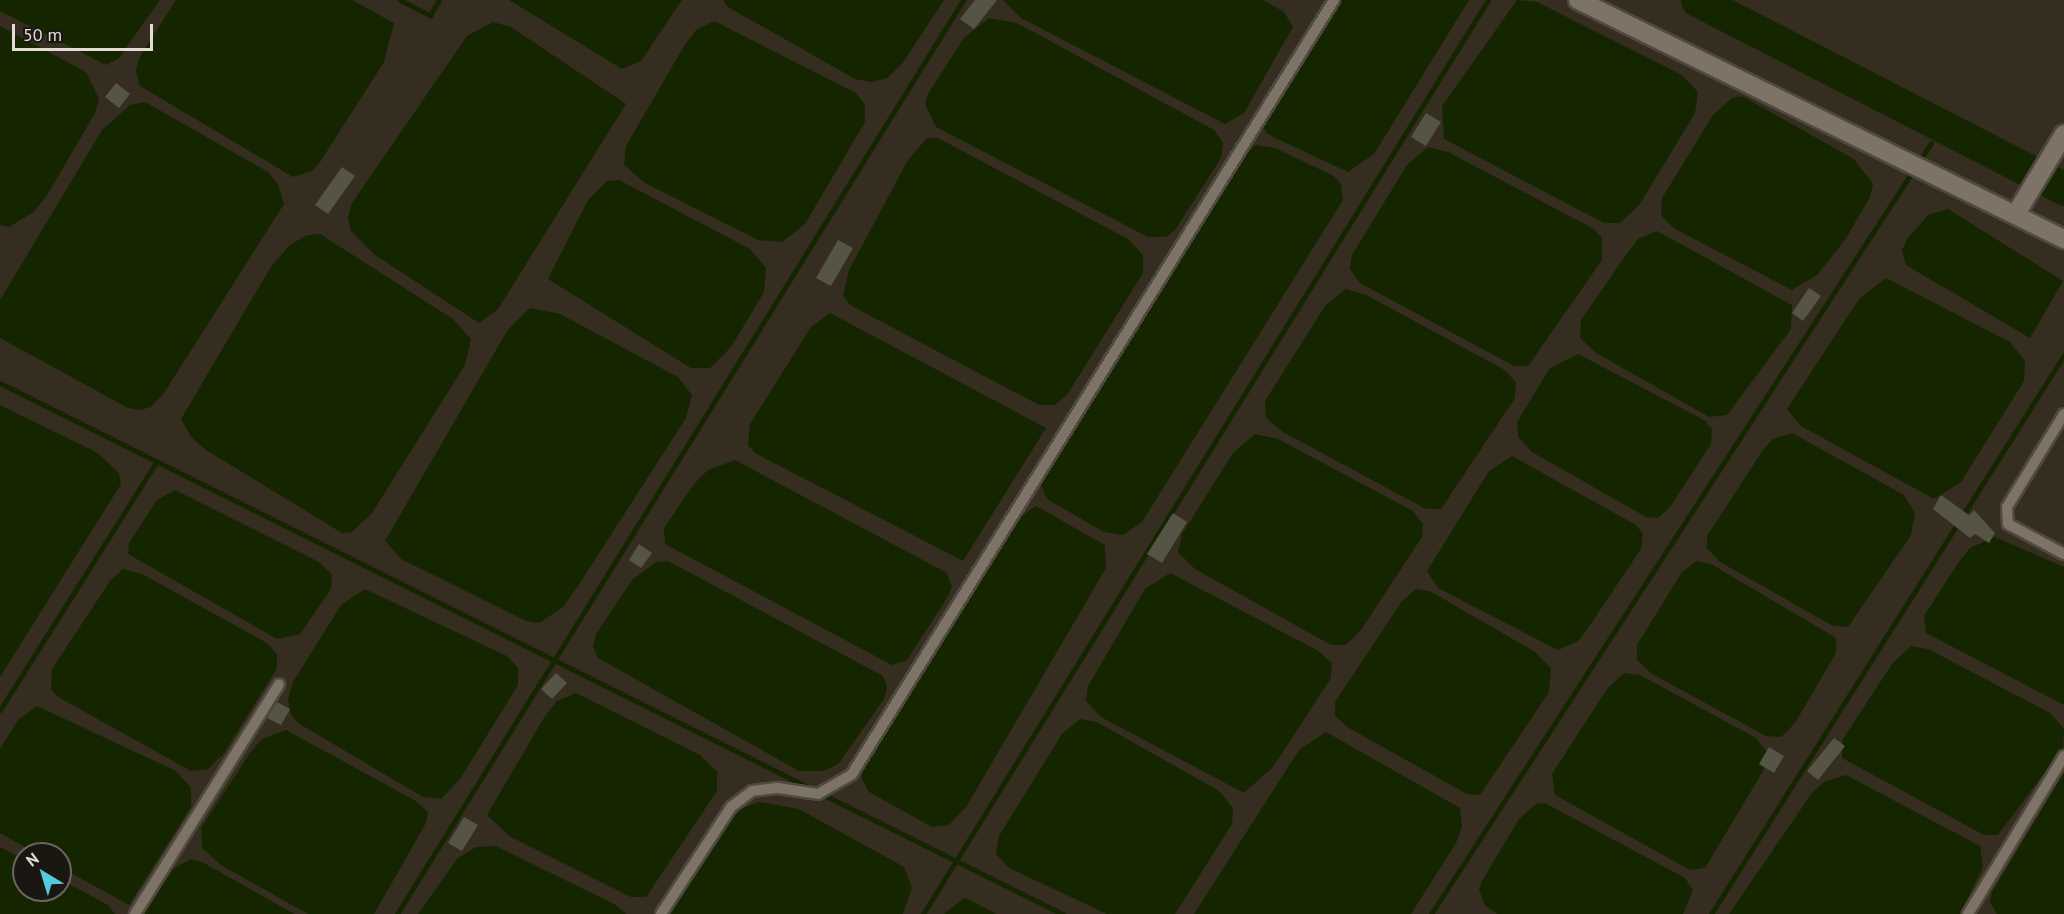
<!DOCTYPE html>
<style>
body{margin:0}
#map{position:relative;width:2064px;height:914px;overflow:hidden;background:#362d21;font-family:"PT Sans",sans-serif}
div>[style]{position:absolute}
.water>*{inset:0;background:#152500}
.stream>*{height:5px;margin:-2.5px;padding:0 2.5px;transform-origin:2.5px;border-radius:2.5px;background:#152500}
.river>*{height:33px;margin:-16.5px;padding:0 16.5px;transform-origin:16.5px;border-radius:16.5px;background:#152500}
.building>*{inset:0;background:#555445}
.roads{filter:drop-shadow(2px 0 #50493f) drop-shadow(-2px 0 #50493f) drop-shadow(0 2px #50493f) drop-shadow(0 -2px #50493f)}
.service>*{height:10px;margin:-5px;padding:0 5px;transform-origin:5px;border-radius:5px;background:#7d7366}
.minor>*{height:18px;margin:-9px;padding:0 9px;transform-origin:9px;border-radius:9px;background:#7d7366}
.tertiary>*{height:18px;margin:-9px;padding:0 9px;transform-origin:9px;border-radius:9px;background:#7d7366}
span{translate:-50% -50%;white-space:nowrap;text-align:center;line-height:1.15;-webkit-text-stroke:6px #1a1611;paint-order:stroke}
.north{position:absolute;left:12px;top:842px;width:60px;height:60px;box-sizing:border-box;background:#1a1611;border:2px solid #6a655f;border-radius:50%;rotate:322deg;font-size:16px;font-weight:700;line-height:24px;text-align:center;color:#e2dcd5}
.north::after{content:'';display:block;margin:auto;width:21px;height:27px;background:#53cbdc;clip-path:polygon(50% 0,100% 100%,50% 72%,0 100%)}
.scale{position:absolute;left:12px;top:24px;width:141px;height:27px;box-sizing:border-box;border:3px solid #e2dcd5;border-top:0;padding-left:8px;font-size:18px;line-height:21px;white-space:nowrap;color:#e2dcd5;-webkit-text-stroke:4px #1a1611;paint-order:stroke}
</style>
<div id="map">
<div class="water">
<div style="clip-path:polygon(0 0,160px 0,119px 58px,106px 65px,0 11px)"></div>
<div style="clip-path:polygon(176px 0,352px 0,394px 23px,384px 62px,320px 162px,312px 171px,293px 177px,140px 86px,136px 71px,139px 58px)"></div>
<div style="clip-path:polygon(509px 0,682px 0,641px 61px,622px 69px)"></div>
<div style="clip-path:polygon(723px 0,944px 0,902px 64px,887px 78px,871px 82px,855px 79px,728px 7px)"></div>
<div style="clip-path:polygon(1003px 0,1263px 0,1284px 12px,1293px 27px,1244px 113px,1225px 124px,1021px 18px)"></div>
<div style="clip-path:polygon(1336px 0,1469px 0,1374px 154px,1348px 172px,1267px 134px,1263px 126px)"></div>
<div style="clip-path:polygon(1517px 0,1537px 2px,1682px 75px,1698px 92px,1695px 113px,1640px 204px,1620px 223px,1604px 223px,1444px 139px,1442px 106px)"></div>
<div style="clip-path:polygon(989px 18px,1017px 23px,1214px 130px,1223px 143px,1221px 158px,1175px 230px,1166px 237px,1148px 237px,936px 127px,925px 104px,929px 92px,964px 38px)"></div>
<div style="clip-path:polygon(714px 21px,856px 93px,865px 105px,865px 122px,805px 224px,782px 242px,758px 240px,645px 183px,624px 165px,626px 146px,684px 46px,696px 30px)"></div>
<div style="clip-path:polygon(493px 22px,511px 27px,626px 104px,498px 309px,479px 323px,375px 255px,351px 231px,348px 218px,352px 203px,467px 36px)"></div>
<div style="clip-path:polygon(0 26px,86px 72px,99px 99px,95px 113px,49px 192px,34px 212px,9px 227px,0 225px)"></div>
<div style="clip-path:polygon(1742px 96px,1854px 159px,1873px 184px,1870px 197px,1845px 240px,1817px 275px,1792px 290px,1675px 229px,1661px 215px,1662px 198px,1713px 115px,1732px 98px)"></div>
<div style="clip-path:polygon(145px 102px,268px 172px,278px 184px,284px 204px,164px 393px,151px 407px,140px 410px,128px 408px,0 338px,0 300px,102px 130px,130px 105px)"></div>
<div style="clip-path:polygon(927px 138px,938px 138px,1128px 239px,1143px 255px,1143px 273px,1067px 395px,1055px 405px,1039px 405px,850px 305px,843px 296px,849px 270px,908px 160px)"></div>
<div style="clip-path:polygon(1256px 145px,1275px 148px,1334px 176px,1341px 184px,1343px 200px,1142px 522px,1123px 535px,1104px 532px,1047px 499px,1038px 478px,1241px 158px)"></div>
<div style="clip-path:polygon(1428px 147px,1448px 152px,1594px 229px,1602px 238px,1602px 260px,1528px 366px,1514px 366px,1360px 283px,1350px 269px,1352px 255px,1407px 165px)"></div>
<div style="clip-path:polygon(619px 180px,750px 249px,766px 268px,764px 292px,731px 347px,710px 368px,691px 368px,548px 279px,588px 200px,607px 181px)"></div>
<div style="clip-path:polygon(1948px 209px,2063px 281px,2030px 338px,1906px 265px,1902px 250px,1907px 239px,1928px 215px)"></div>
<div style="clip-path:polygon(1657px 231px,1792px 305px,1791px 329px,1727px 415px,1709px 417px,1596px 353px,1580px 338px,1581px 320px,1626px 255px,1638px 239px)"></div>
<div style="clip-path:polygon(320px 234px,453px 319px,471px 339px,465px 365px,372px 513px,352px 532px,342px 533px,206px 450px,192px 438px,181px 419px,272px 265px,290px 245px,307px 235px)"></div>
<div style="clip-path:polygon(1886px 278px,2010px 342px,2025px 361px,2024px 381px,1961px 482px,1934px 499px,1801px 426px,1787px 409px,1859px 299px)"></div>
<div style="clip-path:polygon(1346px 289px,1366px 295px,1503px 369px,1516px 382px,1515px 398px,1441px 509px,1426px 509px,1283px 432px,1266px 418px,1265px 401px,1325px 306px)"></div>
<div style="clip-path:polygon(530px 308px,560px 314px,678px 377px,692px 395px,686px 418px,578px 586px,562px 608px,539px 623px,526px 621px,401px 559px,385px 541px,507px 331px)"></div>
<div style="clip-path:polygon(830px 313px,1046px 428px,963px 561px,755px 453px,748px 445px,750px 424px,811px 327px)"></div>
<div style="clip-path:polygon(1578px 354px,1704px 420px,1712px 429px,1711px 444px,1670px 507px,1658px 518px,1646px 517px,1532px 452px,1518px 437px,1517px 422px,1550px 368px)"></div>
<div style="clip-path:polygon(0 405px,98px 453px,119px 473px,121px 484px,0 677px)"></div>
<div style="clip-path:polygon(1792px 433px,1904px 495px,1915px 513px,1911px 535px,1848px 627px,1833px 626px,1720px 562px,1707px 548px,1707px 536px,1763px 450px,1773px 439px)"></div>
<div style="clip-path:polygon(1255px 434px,1278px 439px,1413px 511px,1423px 524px,1422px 537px,1361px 630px,1346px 645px,1331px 645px,1195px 569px,1178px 552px,1182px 534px,1233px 453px)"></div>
<div style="clip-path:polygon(1512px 456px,1636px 525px,1643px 534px,1641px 549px,1588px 628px,1578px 641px,1558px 650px,1438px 588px,1427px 571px,1489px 471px)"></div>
<div style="clip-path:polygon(735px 460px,947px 573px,952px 587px,947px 598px,907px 660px,892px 665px,665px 544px,664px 528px,694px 484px,708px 470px)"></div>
<div style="clip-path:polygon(175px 490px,319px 562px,332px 575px,331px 589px,300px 634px,277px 639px,128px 554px,129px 543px,157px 500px)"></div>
<div style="clip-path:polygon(1036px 506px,1105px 545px,1106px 568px,966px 807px,949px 825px,932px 827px,869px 792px,861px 777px,864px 765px,1013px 522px)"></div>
<div style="clip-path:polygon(1995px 537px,2064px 567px,2064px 705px,1926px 633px,1924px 616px,1958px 563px,1970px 548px)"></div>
<div style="clip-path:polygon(668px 561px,883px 676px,887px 687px,884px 699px,838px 764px,823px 771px,799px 771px,598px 658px,593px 646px,596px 634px,632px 580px,656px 562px)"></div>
<div style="clip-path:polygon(1697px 561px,1711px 564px,1836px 638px,1836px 653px,1795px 723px,1781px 737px,1766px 736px,1652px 674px,1637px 660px,1637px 645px,1682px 572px)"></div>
<div style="clip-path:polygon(123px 569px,142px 574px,267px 643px,277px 654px,277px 668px,224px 753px,208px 769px,191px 771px,58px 697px,51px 689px,52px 669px,110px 581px)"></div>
<div style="clip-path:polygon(1170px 573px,1317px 650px,1332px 663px,1331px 678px,1273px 767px,1244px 793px,1101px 717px,1086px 701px,1088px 686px,1145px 589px)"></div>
<div style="clip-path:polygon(365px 589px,507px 656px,518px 668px,518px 685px,460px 779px,441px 799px,423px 797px,298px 723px,291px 714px,288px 700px,293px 682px,341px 605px)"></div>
<div style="clip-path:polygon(1416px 589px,1430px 591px,1535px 652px,1551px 668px,1549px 692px,1480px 795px,1467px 794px,1349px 728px,1335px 716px,1335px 702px,1402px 601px)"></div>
<div style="clip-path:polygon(1911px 646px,1928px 649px,2050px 713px,2064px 729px,2063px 748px,1998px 835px,1984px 835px,1842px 758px,1843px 739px,1892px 664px)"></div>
<div style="clip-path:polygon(1624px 673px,1640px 675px,1756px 738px,1767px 752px,1763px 771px,1705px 868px,1690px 870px,1555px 795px,1552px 774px,1607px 689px)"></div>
<div style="clip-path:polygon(576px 693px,700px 755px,717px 772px,717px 791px,646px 897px,631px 897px,509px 836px,487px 815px,545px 716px,557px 701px)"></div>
<div style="clip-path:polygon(37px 706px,176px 771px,191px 788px,191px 807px,129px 905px,60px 867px,60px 854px,37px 854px,0 833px,0 749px,18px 720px)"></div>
<div style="clip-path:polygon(1080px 719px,1097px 722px,1219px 791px,1233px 808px,1232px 824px,1175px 914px,1107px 914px,1009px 868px,996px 854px,999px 836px,1062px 734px)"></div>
<div style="clip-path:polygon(286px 730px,416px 801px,428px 812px,426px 823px,374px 914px,308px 914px,221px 865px,202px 848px,201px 828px,250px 753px,262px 739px)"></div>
<div style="clip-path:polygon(1326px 732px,1460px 808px,1462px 827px,1456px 843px,1411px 914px,1194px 914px,1299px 750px)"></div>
<div style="clip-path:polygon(2064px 773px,2064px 914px,1997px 914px,1990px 902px,1992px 892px)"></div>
<div style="clip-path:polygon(1846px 775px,1980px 846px,1983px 867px,1960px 914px,1729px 914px,1812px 793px,1824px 782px)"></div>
<div style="clip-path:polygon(759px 802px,799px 809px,904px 867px,912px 888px,903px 914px,668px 914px,725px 824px,742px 808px)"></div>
<div style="clip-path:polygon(1545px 803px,1685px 878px,1693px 890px,1683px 914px,1497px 914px,1485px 905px,1479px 890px,1482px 881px,1519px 819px,1536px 804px)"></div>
<div style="clip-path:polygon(496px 846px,616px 905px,626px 914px,418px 914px,457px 859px,476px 847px)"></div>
<div style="clip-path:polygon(0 847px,24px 859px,24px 890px,60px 890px,60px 879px,108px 905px,115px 914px,0 914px)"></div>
<div style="clip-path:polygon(191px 859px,204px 863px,294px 914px,144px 914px,173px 869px)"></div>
<div style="clip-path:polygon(964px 898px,970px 900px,996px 914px,944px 914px)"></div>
</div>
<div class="stream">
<div style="left:400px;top:0;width:34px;rotate:27deg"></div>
<div style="left:430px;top:15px;width:17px;rotate:-59deg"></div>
<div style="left:0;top:383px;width:908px;rotate:26.57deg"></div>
<div style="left:0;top:710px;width:293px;rotate:-57.8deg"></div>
<div style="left:820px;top:793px;width:271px;rotate:26.5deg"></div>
<div style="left:397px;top:914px;width:1075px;rotate:-58.23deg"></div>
<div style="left:923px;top:914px;width:1075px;rotate:-58.28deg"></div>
<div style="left:1431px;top:914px;width:919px;rotate:-57.04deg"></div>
<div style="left:1711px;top:914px;width:661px;rotate:-57.73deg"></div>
</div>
<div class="river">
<div style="left:1697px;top:0;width:413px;rotate:27.2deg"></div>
</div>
<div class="building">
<div style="clip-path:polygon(975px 0,997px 0,974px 29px,960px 19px)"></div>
<div style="clip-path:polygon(116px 83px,130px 94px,119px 108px,105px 97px)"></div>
<div style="clip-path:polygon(1426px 113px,1441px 122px,1426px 146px,1411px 137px)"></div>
<div style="clip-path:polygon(342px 167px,355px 176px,328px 214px,315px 205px)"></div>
<div style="clip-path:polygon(838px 240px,853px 248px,831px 286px,816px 278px)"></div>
<div style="clip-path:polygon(1809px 288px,1821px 296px,1803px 321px,1792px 313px)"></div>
<div style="clip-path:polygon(1941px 495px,1969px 515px,1974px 510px,1995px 533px,1989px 543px,1975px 534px,1970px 538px,1933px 509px)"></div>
<div style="clip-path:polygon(1173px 513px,1187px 522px,1162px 563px,1147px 554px)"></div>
<div style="clip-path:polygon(639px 544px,652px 553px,641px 568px,629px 560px)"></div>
<div style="clip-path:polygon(556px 673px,567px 683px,552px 699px,541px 689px)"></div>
<div style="clip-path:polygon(277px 702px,290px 709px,281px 725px,267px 718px)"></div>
<div style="clip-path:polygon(1834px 738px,1845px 746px,1818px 780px,1807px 771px)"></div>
<div style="clip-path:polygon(1769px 747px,1784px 756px,1774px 773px,1759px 764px)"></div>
<div style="clip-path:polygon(464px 817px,478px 825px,462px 851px,448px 843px)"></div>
</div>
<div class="roads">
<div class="service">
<div style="left:2064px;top:414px;width:109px;rotate:121.5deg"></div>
<div style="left:2007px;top:507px;width:17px;rotate:87deg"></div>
<div style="left:2008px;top:524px;width:64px;rotate:28.2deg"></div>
<div style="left:135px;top:914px;width:271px;rotate:-57.9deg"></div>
<div style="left:661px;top:914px;width:128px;rotate:-56.8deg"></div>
<div style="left:731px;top:807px;width:26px;rotate:-37deg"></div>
<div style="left:752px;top:791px;width:26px;rotate:-7deg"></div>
<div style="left:778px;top:788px;width:40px;rotate:8.5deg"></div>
<div style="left:818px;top:794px;width:39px;rotate:-30deg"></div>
<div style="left:852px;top:774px;width:912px;rotate:-58.09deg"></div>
<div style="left:1968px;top:914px;width:185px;rotate:-58.7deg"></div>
</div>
<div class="minor">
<div style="left:2016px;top:214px;width:93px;rotate:-59deg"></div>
</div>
<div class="tertiary">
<div style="left:1578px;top:0;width:542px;rotate:26.19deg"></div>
</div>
</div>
<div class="north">N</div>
<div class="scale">50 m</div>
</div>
